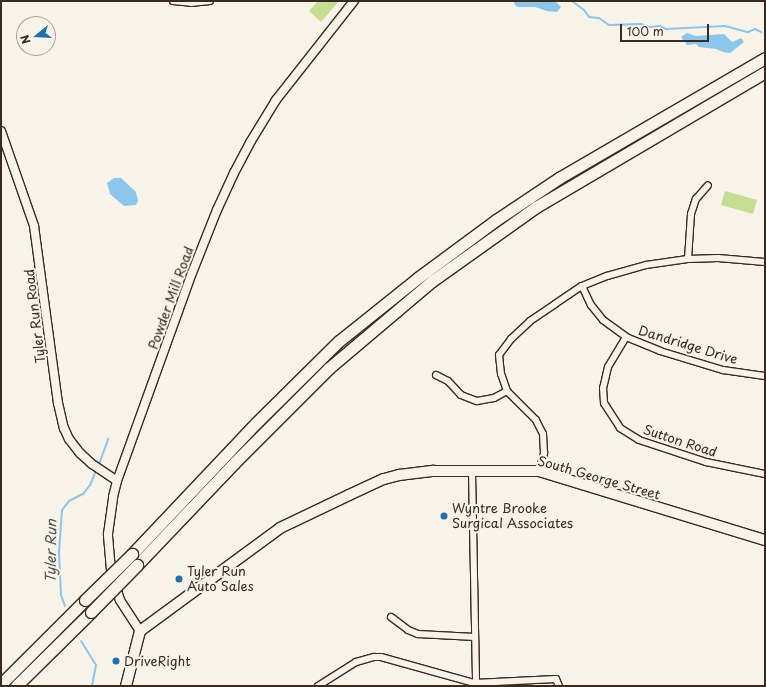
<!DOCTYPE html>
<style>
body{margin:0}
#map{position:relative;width:766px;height:687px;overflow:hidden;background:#f7f3e8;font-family:"Playpen Sans",sans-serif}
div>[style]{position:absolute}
.green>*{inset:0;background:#c5de94}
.water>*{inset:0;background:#8cc6ec}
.stream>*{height:2px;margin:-1px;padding:0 1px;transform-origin:1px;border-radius:1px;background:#8cc6ec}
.roads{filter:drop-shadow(1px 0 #3b2a1e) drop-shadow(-1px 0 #3b2a1e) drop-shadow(0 1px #3b2a1e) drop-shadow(0 -1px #3b2a1e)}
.minor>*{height:6px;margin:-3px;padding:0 3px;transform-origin:3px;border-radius:3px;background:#f7f3e8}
.tertiary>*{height:8px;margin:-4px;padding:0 4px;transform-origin:4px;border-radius:4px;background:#f7f3e8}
.primary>*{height:10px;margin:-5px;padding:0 5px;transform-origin:5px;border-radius:5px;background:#f7f3e8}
.motorway>*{height:11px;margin:-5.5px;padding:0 5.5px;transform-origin:5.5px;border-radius:5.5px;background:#f7f3e8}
.bridges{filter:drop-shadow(1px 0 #3b2a1e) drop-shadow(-1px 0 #3b2a1e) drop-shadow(0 1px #3b2a1e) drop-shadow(0 -1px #3b2a1e)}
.motorway-bridge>*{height:11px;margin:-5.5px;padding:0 5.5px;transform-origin:5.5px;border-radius:5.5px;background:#f7f3e8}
.dots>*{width:11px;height:11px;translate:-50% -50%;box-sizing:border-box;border:2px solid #f7f3e8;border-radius:50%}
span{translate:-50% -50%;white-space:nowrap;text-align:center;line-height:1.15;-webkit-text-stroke:4px #f7f3e8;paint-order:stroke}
.street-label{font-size:13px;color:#3b2a1e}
.poi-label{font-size:13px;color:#3b2a1e}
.left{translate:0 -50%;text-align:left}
.water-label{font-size:14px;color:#4f5152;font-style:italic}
.frame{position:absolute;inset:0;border:2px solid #3b2a1e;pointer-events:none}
.north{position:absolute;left:16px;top:16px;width:40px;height:40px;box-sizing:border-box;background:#f7f3e8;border:1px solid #aca397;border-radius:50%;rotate:252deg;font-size:11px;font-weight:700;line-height:16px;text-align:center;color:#3b2a1e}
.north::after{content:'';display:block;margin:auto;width:14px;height:18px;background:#1f6fb2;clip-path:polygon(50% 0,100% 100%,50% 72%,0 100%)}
.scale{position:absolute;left:620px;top:24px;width:89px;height:18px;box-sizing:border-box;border:2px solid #3b2a1e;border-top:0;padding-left:5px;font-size:12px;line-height:14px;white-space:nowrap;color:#3b2a1e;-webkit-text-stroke:3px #f7f3e8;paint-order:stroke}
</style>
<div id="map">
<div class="green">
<div style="clip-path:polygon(318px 1px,339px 1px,321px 22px,309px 11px)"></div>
<div style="clip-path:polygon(725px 191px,757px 200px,753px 214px,721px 205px)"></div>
</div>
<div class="water">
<div style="clip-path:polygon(513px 1px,555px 1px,561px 7px,557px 12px,547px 11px,535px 7px,519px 7px,516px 6px)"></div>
<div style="clip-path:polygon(687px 33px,696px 36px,724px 34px,732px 42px,741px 38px,744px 42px,730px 53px,723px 52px,716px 49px,699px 47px,696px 44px,687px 45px,681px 37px)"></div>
<div style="clip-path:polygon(114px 178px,121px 178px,136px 192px,138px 201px,136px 205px,124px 206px,110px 194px,107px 183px)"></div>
</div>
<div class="stream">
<div style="left:572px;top:1px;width:15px;rotate:37deg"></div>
<div style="left:584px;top:10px;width:9px;rotate:54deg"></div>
<div style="left:589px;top:17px;width:10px;rotate:6deg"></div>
<div style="left:599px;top:18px;width:12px;rotate:35deg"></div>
<div style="left:609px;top:25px;width:32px;rotate:-2deg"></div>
<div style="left:641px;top:24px;width:9px;rotate:21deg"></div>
<div style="left:649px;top:27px;width:11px;rotate:-5deg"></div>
<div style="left:660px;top:26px;width:7px;rotate:27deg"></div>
<div style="left:666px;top:29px;width:59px;rotate:-2.9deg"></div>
<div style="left:725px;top:26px;width:24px;rotate:15deg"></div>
<div style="left:748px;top:32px;width:8px;rotate:-23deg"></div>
<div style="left:755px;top:29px;width:7px;rotate:27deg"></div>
<div style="left:98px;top:467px;width:30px;rotate:-70deg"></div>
<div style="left:65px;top:606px;width:12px;rotate:-110deg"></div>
<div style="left:61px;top:595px;width:43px;rotate:-92.7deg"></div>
<div style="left:59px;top:552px;width:42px;rotate:-85.9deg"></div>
<div style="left:62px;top:510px;width:11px;rotate:-52deg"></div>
<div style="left:69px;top:501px;width:16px;rotate:-27deg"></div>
<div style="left:83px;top:494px;width:11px;rotate:-52deg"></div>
<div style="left:90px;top:485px;width:15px;rotate:-67deg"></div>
<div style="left:81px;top:641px;width:28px;rotate:58deg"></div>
<div style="left:96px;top:665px;width:21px;rotate:101deg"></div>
</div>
<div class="roads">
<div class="minor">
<div style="left:173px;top:1px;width:18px;rotate:6deg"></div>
<div style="left:191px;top:3px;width:19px;rotate:-6deg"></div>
<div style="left:688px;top:259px;width:45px;rotate:-86.2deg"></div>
<div style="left:691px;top:214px;width:16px;rotate:-72deg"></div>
<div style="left:696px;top:199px;width:18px;rotate:-49deg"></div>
<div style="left:582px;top:286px;width:21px;rotate:65deg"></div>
<div style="left:591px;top:305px;width:19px;rotate:51deg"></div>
<div style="left:603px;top:320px;width:29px;rotate:36deg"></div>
<div style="left:626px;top:337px;width:37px;rotate:22deg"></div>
<div style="left:660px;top:351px;width:66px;rotate:16.8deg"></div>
<div style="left:723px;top:370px;width:42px;rotate:8.1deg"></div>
<div style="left:626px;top:337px;width:35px;rotate:121deg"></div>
<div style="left:608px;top:367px;width:22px;rotate:103deg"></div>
<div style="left:603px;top:388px;width:15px;rotate:86deg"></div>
<div style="left:604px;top:403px;width:30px;rotate:57deg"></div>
<div style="left:620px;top:428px;width:22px;rotate:32deg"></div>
<div style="left:639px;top:440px;width:71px;rotate:18.2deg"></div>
<div style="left:706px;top:462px;width:60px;rotate:11.5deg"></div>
<div style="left:436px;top:375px;width:13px;rotate:27deg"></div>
<div style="left:448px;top:381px;width:19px;rotate:47deg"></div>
<div style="left:461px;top:395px;width:17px;rotate:21deg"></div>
<div style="left:477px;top:401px;width:17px;rotate:-10deg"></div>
<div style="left:494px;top:398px;width:15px;rotate:-28deg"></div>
<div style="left:472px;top:471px;width:215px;rotate:88.9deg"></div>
<div style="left:539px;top:471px;width:19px;rotate:-74deg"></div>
<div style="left:544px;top:453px;width:19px;rotate:-93deg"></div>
<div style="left:543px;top:434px;width:16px;rotate:-117deg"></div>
<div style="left:536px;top:420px;width:41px;rotate:-135deg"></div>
<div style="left:507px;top:391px;width:18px;rotate:-109deg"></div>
<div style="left:501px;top:374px;width:19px;rotate:-96deg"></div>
<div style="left:499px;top:355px;width:20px;rotate:-53deg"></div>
<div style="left:511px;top:339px;width:26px;rotate:-43deg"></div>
<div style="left:530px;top:321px;width:30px;rotate:-34deg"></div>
<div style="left:555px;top:304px;width:32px;rotate:-34deg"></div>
<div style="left:582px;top:286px;width:27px;rotate:-22deg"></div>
<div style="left:607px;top:276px;width:41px;rotate:-15.8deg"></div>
<div style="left:646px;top:265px;width:42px;rotate:-8.1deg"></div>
<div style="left:688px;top:259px;width:30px;rotate:-2deg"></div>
<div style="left:718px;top:258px;width:47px;rotate:4.9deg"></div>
<div style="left:391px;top:617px;width:21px;rotate:37deg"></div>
<div style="left:408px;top:630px;width:11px;rotate:22deg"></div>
<div style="left:418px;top:634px;width:57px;rotate:3deg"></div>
<div style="left:318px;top:686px;width:45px;rotate:-32.3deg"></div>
<div style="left:356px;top:662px;width:19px;rotate:-16deg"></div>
<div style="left:374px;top:657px;width:7px"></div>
<div style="left:381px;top:657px;width:97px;rotate:15.6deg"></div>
<div style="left:474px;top:683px;width:82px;rotate:-2.8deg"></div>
<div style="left:556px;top:679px;width:8px;rotate:67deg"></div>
</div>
<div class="tertiary">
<div style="left:1px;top:131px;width:101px;rotate:70.8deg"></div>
<div style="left:34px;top:226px;width:179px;rotate:82.3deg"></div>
<div style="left:58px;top:403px;width:26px;rotate:77deg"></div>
<div style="left:64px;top:428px;width:12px;rotate:66deg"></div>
<div style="left:69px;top:439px;width:18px;rotate:52deg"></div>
<div style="left:80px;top:453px;width:16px;rotate:43deg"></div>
<div style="left:92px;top:464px;width:30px;rotate:34deg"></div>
<div style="left:140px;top:631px;width:37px;rotate:-123deg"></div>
<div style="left:120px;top:600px;width:31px;rotate:-107deg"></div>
<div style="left:111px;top:570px;width:36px;rotate:-95deg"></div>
<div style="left:108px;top:534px;width:37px;rotate:-82deg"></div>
<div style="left:113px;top:497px;width:16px;rotate:-76deg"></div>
<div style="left:117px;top:481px;width:221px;rotate:-70.2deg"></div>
<div style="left:192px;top:273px;width:68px;rotate:-68.4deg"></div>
<div style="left:217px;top:210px;width:41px;rotate:-65.3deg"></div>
<div style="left:234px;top:173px;width:36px;rotate:-62deg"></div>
<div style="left:251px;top:141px;width:48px;rotate:-58.6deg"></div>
<div style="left:276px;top:100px;width:126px;rotate:-51.8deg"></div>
</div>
<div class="primary">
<div style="left:126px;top:686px;width:57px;rotate:-75.7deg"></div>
<div style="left:140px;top:631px;width:174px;rotate:-36.3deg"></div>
<div style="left:280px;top:528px;width:76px;rotate:-25.6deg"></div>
<div style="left:349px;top:495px;width:38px;rotate:-25deg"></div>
<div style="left:384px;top:479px;width:16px;rotate:-15deg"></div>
<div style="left:399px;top:475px;width:35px;rotate:-7deg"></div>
<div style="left:434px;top:471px;width:105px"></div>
<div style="left:539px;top:471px;width:236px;rotate:17deg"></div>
</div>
<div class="motorway">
<div style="left:132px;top:554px;width:180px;rotate:-46.6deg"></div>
<div style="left:256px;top:423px;width:117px;rotate:-44.7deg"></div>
<div style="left:339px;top:341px;width:102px;rotate:-38.7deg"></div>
<div style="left:419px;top:277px;width:96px;rotate:-36.5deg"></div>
<div style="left:496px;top:220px;width:76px;rotate:-33.7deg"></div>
<div style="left:559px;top:178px;width:238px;rotate:-30.2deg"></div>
<div style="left:137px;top:565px;width:141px;rotate:-46.4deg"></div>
<div style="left:234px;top:463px;width:134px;rotate:-45deg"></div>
<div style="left:329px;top:368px;width:135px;rotate:-40.2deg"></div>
<div style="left:432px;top:281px;width:128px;rotate:-35.4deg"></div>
<div style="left:536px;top:207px;width:266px;rotate:-30.5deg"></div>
<div style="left:1px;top:684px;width:119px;rotate:-45deg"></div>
<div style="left:16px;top:686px;width:105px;rotate:-44.6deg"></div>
</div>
</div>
<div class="bridges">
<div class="motorway-bridge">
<div style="left:85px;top:600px;width:66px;rotate:-44.4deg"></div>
<div style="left:91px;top:612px;width:66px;rotate:-45.6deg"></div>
</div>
</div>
<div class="dots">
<div style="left:444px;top:516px;background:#1f6fb2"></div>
<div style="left:179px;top:579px;background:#1f6fb2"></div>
<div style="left:116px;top:661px;background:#1f6fb2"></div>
</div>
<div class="street-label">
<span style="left:171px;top:298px;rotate:-70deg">Powder Mill Road</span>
<span style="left:35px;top:316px;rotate:-97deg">Tyler Run Road</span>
<span style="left:688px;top:345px;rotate:17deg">Dandridge Drive</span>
<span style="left:680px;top:441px;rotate:18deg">Sutton Road</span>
<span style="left:599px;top:478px;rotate:16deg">South George Street</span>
</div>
<div class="poi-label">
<span class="left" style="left:452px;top:516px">Wyntre Brooke<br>Surgical Associates</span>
<span class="left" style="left:187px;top:579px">Tyler Run<br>Auto Sales</span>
<span class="left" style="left:124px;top:661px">DriveRight</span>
</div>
<div class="water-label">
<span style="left:51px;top:551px;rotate:-89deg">Tyler Run</span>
</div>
<div class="frame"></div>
<div class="north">N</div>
<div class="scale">100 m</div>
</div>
